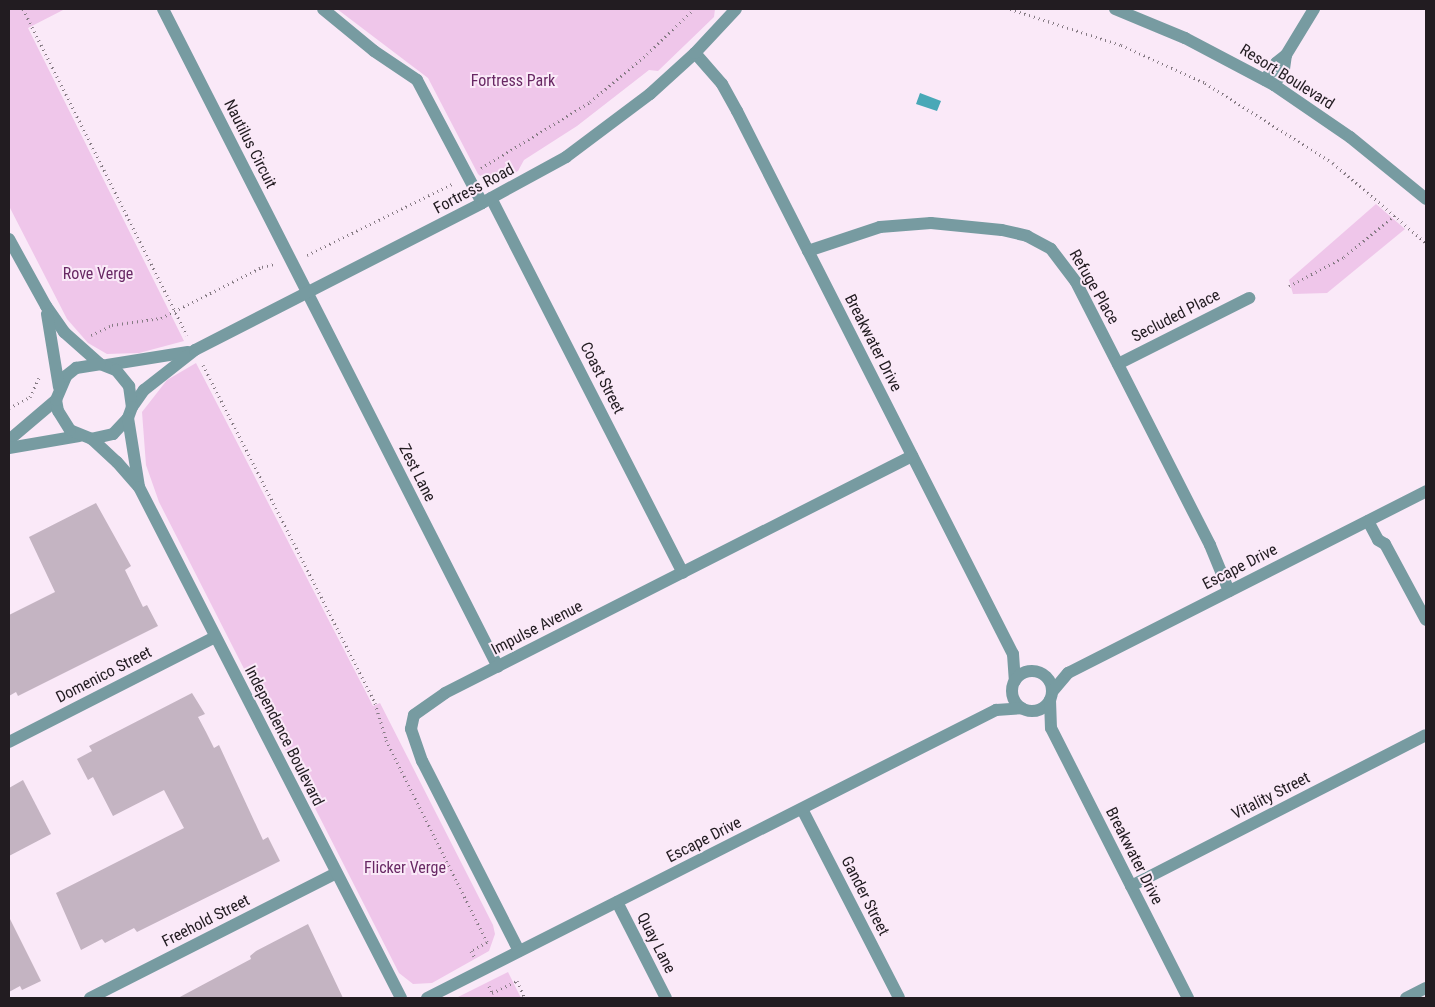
<!DOCTYPE html>
<style>
body{margin:0}
#map{position:relative;width:1435px;height:1007px;overflow:hidden;background:#fae9f8;font-family:"Roboto Condensed",sans-serif}
div>[style]{position:absolute}
.green>*{inset:0;background:#efc6ea}
.water>*{inset:0;background:#49a8b7}
.building>*{inset:0;background:#c4b4c2}
.path>*{height:3px;margin-top:-1.5px;transform-origin:0;background:repeating-linear-gradient(90deg,#867b84 0 1px,transparent 0 5px)}
.minor>*{height:12px;margin:-6px;padding:0 6px;transform-origin:6px;border-radius:6px;background:#779ba1}
.minor>.ring{margin:-6px;padding:0;box-sizing:content-box;background:none;border:12px solid #779ba1;border-radius:50%}
.tertiary>*{height:12px;margin:-6px;padding:0 6px;transform-origin:6px;border-radius:6px;background:#779ba1}
span{translate:-50% -50%;white-space:nowrap;text-align:center;line-height:1.15;-webkit-text-stroke:4px #fae9f8;paint-order:stroke}
.street-label{font-size:16px;color:#221c21}
.park-label{font-size:16px;color:#682864}
.frame{position:absolute;inset:0;border:10px solid #221c21;pointer-events:none}
</style>
<div id="map">
<div class="green">
<div style="clip-path:polygon(9px 9px,65px 9px,28px 28px,184px 341px,139px 353px,107px 354px,88px 343px,67px 319px,9px 206px)"></div>
<div style="clip-path:polygon(337px 9px,715px 9px,714px 17px,658px 71px,649px 70px,577px 126px,524px 160px,518px 171px,490px 185px,478px 174px,428px 78px)"></div>
<div style="clip-path:polygon(1376px 204px,1405px 229px,1327px 293px,1293px 294px,1289px 280px)"></div>
<div style="clip-path:polygon(196px 363px,373px 706px,380px 703px,493px 925px,495px 934px,489px 951px,432px 983px,413px 984px,399px 973px,159px 502px,146px 465px,142px 412px,167px 380px)"></div>
<div style="clip-path:polygon(508px 972px,521px 998px,456px 998px)"></div>
</div>
<div class="water">
<div style="clip-path:polygon(920px 93px,941px 101px,937px 111px,916px 104px)"></div>
</div>
<div class="building">
<div style="clip-path:polygon(96px 503px,131px 566px,125px 570px,143px 607px,147px 605px,158px 626px,18px 696px,16px 692px,9px 696px,9px 615px,55px 592px,29px 537px)"></div>
<div style="clip-path:polygon(192px 693px,205px 714px,198px 717px,206px 732px,214px 748px,219px 745px,263px 840px,268px 837px,280px 861px,137px 932px,134px 928px,105px 943px,102px 939px,81px 950px,56px 893px,184px 828px,164px 790px,113px 816px,93px 777px,88px 780px,77px 759px,92px 751px,89px 746px)"></div>
<div style="clip-path:polygon(23px 780px,51px 834px,9px 856px,9px 788px)"></div>
<div style="clip-path:polygon(9px 917px,41px 981px,22px 990px,20px 986px,9px 992px)"></div>
<div style="clip-path:polygon(308px 924px,343px 998px,178px 998px,251px 959px,250px 956px,256px 951px)"></div>
</div>
<div class="path">
<div style="left:23px;top:9px;width:365px;rotate:63.3deg"></div>
<div style="left:1010px;top:9px;width:117px;rotate:18deg"></div>
<div style="left:1121px;top:45px;width:92px;rotate:24.3deg"></div>
<div style="left:1205px;top:83px;width:151px;rotate:32deg"></div>
<div style="left:1333px;top:163px;width:123px;rotate:40.7deg"></div>
<div style="left:481px;top:168px;width:127px;rotate:-31.2deg"></div>
<div style="left:590px;top:102px;width:75px;rotate:-40.1deg"></div>
<div style="left:647px;top:54px;width:65px;rotate:-43.8deg"></div>
<div style="left:307px;top:255px;width:164px;rotate:-26.1deg"></div>
<div style="left:1289px;top:286px;width:62px;rotate:-27.8deg"></div>
<div style="left:1344px;top:257px;width:67px;rotate:-39.6deg"></div>
<div style="left:91px;top:335px;width:23px;rotate:-25deg"></div>
<div style="left:112px;top:325px;width:49px;rotate:-8.1deg"></div>
<div style="left:161px;top:318px;width:113px;rotate:-26.8deg"></div>
<div style="left:262px;top:267px;width:12px;rotate:-14deg"></div>
<div style="left:203px;top:365px;width:379px;rotate:63deg"></div>
<div style="left:375px;top:703px;width:39px;rotate:73deg"></div>
<div style="left:386px;top:740px;width:226px;rotate:63.4deg"></div>
<div style="left:487px;top:942px;width:18px;rotate:151deg"></div>
<div style="left:471px;top:951px;width:6px;rotate:59deg"></div>
<div style="left:9px;top:408px;width:24px;rotate:-28deg"></div>
<div style="left:30px;top:397px;width:21px;rotate:-65deg"></div>
<div style="left:489px;top:986px;width:8px;rotate:67deg"></div>
<div style="left:492px;top:993px;width:28px;rotate:-26deg"></div>
<div style="left:517px;top:981px;width:19px;rotate:65deg"></div>
</div>
<div class="minor">
<div style="left:163px;top:9px;width:738px;rotate:63.02deg"></div>
<div style="left:323px;top:9px;width:66px;rotate:39.5deg"></div>
<div style="left:374px;top:51px;width:52px;rotate:34deg"></div>
<div style="left:417px;top:80px;width:139px;rotate:62.1deg"></div>
<div style="left:1115px;top:9px;width:76px;rotate:22.5deg"></div>
<div style="left:1185px;top:38px;width:101px;rotate:27.8deg"></div>
<div style="left:1274px;top:85px;width:92px;rotate:34.4deg"></div>
<div style="left:1350px;top:137px;width:98px;rotate:39.2deg"></div>
<div style="left:695px;top:53px;width:41px;rotate:48.9deg"></div>
<div style="left:722px;top:84px;width:31px;rotate:61deg"></div>
<div style="left:737px;top:111px;width:609px;rotate:63.06deg"></div>
<div style="left:1013px;top:654px;width:27px;rotate:86deg"></div>
<div style="left:1265px;top:80px;width:20px;rotate:-57deg"></div>
<div style="left:1276px;top:63px;width:13px;rotate:-39deg"></div>
<div style="left:1286px;top:55px;width:54px;rotate:-58.7deg"></div>
<div style="left:1274px;top:85px;width:19px;rotate:-58deg"></div>
<div style="left:1284px;top:69px;width:14px;rotate:-82deg"></div>
<div style="left:491px;top:198px;width:421px;rotate:62.9deg"></div>
<div style="left:808px;top:251px;width:76px;rotate:-18.4deg"></div>
<div style="left:880px;top:227px;width:51px;rotate:-4.5deg"></div>
<div style="left:931px;top:223px;width:71px;rotate:5.6deg"></div>
<div style="left:1002px;top:230px;width:26px;rotate:13deg"></div>
<div style="left:1027px;top:236px;width:27px;rotate:28deg"></div>
<div style="left:1051px;top:249px;width:41px;rotate:52.9deg"></div>
<div style="left:1076px;top:282px;width:295px;rotate:63deg"></div>
<div style="left:1210px;top:545px;width:50px;rotate:67.6deg"></div>
<div style="left:1118px;top:364px;width:147px;rotate:-26.7deg"></div>
<div style="left:107px;top:365px;width:82px;rotate:-9.1deg"></div>
<div style="left:132px;top:407px;width:21px;rotate:-55deg"></div>
<div style="left:144px;top:390px;width:65px;rotate:-38.1deg"></div>
<div style="left:195px;top:350px;width:322px;rotate:-27.1deg"></div>
<div style="left:482px;top:203px;width:96px;rotate:-28.7deg"></div>
<div style="left:566px;top:157px;width:105px;rotate:-36.9deg"></div>
<div style="left:650px;top:94px;width:61px;rotate:-42.3deg"></div>
<div style="left:695px;top:53px;width:60px;rotate:-47deg"></div>
<div style="left:9px;top:440px;width:62px;rotate:-40.4deg"></div>
<div style="left:9px;top:448px;width:71px;rotate:-9.7deg"></div>
<div style="left:1368px;top:521px;width:21px;rotate:62deg"></div>
<div style="left:1378px;top:540px;width:8px;rotate:30deg"></div>
<div style="left:1385px;top:544px;width:86px;rotate:61.7deg"></div>
<div class="ring" style="left:1012px;top:671px;width:28px;height:28px"></div>
<div style="left:1052px;top:692px;width:25px;rotate:-50deg"></div>
<div style="left:1068px;top:673px;width:402px;rotate:-26.9deg"></div>
<div style="left:1050px;top:700px;width:28px;rotate:88deg"></div>
<div style="left:1051px;top:728px;width:303px;rotate:63.1deg"></div>
<div style="left:9px;top:742px;width:231px;rotate:-27deg"></div>
<div style="left:802px;top:809px;width:212px;rotate:62.8deg"></div>
<div style="left:1131px;top:886px;width:331px;rotate:-27.1deg"></div>
<div style="left:617px;top:902px;width:108px;rotate:63deg"></div>
<div style="left:519px;top:951px;width:213px;rotate:-117deg"></div>
<div style="left:422px;top:761px;width:34px;rotate:-109deg"></div>
<div style="left:411px;top:729px;width:14px;rotate:-78deg"></div>
<div style="left:414px;top:715px;width:38px;rotate:-35deg"></div>
<div style="left:445px;top:693px;width:524px;rotate:-26.91deg"></div>
<div style="left:90px;top:998px;width:276px;rotate:-26.9deg"></div>
<div style="left:427px;top:998px;width:638px;rotate:-26.85deg"></div>
<div style="left:996px;top:710px;width:26px;rotate:-4deg"></div>
<div style="left:1406px;top:998px;width:22px;rotate:-27deg"></div>
</div>
<div class="tertiary">
<div style="left:9px;top:239px;width:77px;rotate:61.1deg"></div>
<div style="left:46px;top:306px;width:32px;rotate:55deg"></div>
<div style="left:64px;top:332px;width:48px;rotate:41.6deg"></div>
<div style="left:100px;top:364px;width:17px;rotate:21deg"></div>
<div style="left:116px;top:370px;width:21px;rotate:51deg"></div>
<div style="left:129px;top:386px;width:21px;rotate:82deg"></div>
<div style="left:132px;top:407px;width:12px;rotate:110deg"></div>
<div style="left:128px;top:418px;width:22px;rotate:133deg"></div>
<div style="left:113px;top:434px;width:22px;rotate:167deg"></div>
<div style="left:92px;top:439px;width:24px;rotate:-158deg"></div>
<div style="left:70px;top:430px;width:22px;rotate:-122deg"></div>
<div style="left:58px;top:411px;width:11px;rotate:-100deg"></div>
<div style="left:56px;top:400px;width:26px;rotate:-67deg"></div>
<div style="left:66px;top:376px;width:13px;rotate:-39deg"></div>
<div style="left:76px;top:368px;width:24px;rotate:-9deg"></div>
<div style="left:47px;top:314px;width:74px;rotate:80.7deg"></div>
<div style="left:128px;top:418px;width:70px;rotate:80.9deg"></div>
<div style="left:92px;top:439px;width:34px;rotate:43deg"></div>
<div style="left:117px;top:462px;width:33px;rotate:49deg"></div>
<div style="left:139px;top:487px;width:574px;rotate:62.85deg"></div>
</div>
<div class="street-label">
<span style="left:1287px;top:77px;rotate:32deg">Resort Boulevard</span>
<span style="left:250px;top:144px;rotate:63deg">Nautilus Circuit</span>
<span style="left:474px;top:189px;rotate:-28deg">Fortress Road</span>
<span style="left:1094px;top:287px;rotate:60deg">Refuge Place</span>
<span style="left:1176px;top:316px;rotate:-27deg">Secluded Place</span>
<span style="left:873px;top:343px;rotate:63deg">Breakwater Drive</span>
<span style="left:602px;top:378px;rotate:63deg">Coast Street</span>
<span style="left:417px;top:473px;rotate:63deg">Zest Lane</span>
<span style="left:1240px;top:567px;rotate:-27deg">Escape Drive</span>
<span style="left:537px;top:628px;rotate:-27deg">Impulse Avenue</span>
<span style="left:104px;top:675px;rotate:-27deg">Domenico Street</span>
<span style="left:284px;top:736px;rotate:63deg">Independence Boulevard</span>
<span style="left:1271px;top:796px;rotate:-27deg">Vitality Street</span>
<span style="left:704px;top:840px;rotate:-27deg">Escape Drive</span>
<span style="left:1134px;top:856px;rotate:63deg">Breakwater Drive</span>
<span style="left:865px;top:896px;rotate:63deg">Gander Street</span>
<span style="left:206px;top:921px;rotate:-27deg">Freehold Street</span>
<span style="left:656px;top:943px;rotate:63deg">Quay Lane</span>
</div>
<div class="park-label">
<span style="left:513px;top:81px">Fortress Park</span>
<span style="left:98px;top:274px">Rove Verge</span>
<span style="left:405px;top:868px">Flicker Verge</span>
</div>
<div class="frame"></div>
</div>
